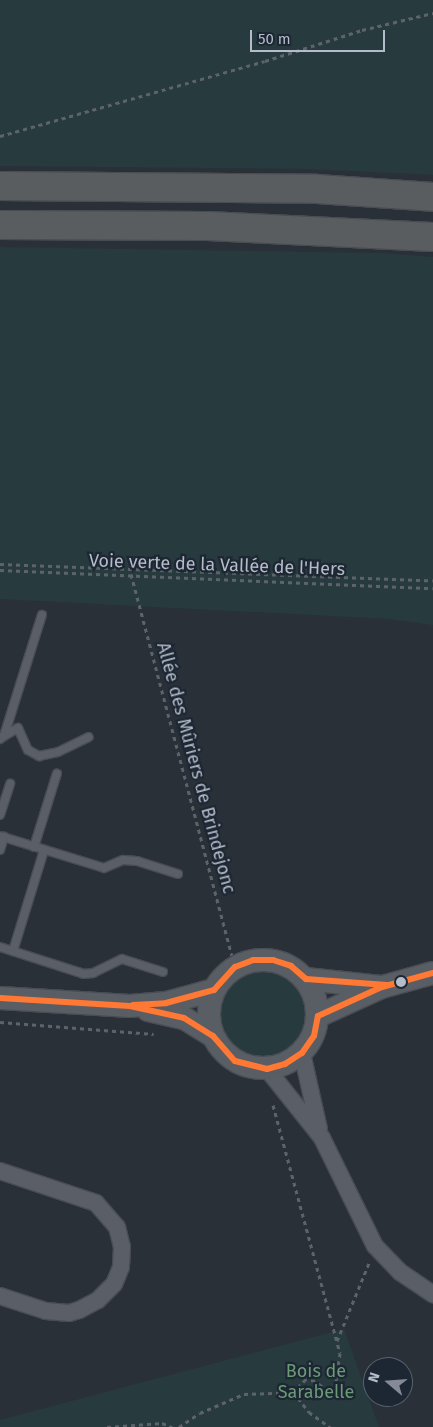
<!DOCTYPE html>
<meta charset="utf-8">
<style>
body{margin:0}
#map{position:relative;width:433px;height:1427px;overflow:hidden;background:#2a3038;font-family:"Fira Sans",sans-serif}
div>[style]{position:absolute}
.green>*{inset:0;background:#273a3e}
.round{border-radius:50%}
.path>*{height:3px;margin-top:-1.5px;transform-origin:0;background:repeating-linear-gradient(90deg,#5d636a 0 4px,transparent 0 8px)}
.roads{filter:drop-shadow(1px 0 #484c53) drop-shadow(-1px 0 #484c53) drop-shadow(0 1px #484c53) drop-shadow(0 -1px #484c53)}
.lane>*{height:8px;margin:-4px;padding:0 4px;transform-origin:4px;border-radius:4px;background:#5a5e66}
.street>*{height:16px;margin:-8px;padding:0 8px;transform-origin:8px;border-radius:8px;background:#5a5e66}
.secondary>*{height:22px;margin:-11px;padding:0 11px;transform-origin:11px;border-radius:11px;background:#595d64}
.secondary>.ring{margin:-11px;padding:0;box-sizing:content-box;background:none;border:22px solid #595d64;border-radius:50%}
.highway>*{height:28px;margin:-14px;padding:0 14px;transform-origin:14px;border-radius:14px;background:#5a5d60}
.bus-1>*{height:6px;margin:-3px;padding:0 3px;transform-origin:3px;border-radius:3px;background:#ff7834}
.dots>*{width:14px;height:14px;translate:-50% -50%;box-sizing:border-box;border:2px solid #1d2633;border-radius:50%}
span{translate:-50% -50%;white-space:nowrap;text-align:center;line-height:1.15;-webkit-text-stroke:4.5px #1d2633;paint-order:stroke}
.street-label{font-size:18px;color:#b4bcc9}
.park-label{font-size:18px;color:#6b9a76}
.north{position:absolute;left:363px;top:1357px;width:50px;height:50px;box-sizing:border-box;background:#1d2633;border:1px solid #59626f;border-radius:50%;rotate:288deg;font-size:14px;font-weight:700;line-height:20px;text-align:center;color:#b4bcc9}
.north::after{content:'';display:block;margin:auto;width:18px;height:22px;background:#848b96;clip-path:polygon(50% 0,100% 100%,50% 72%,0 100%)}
.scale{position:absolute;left:250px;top:30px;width:135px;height:22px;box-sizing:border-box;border:2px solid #b4bcc9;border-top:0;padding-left:6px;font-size:15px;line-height:18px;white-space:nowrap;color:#b4bcc9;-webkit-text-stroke:4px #1d2633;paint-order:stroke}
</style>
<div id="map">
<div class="green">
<div style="clip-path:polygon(0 0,433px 0,433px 175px,306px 169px,0 166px)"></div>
<div style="clip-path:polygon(0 247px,381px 253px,433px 257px,433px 625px,389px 619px,0 599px)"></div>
<div class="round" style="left:219px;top:969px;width:90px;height:90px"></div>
<div style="clip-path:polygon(344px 1329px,379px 1427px,0 1427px,0 1420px)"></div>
</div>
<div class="path">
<div style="left:0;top:136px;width:275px;rotate:-15.8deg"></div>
<div style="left:265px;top:61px;width:102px;rotate:-17.7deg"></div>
<div style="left:362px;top:30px;width:73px;rotate:-13.5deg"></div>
<div style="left:0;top:564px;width:433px;rotate:2.2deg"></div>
<div style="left:0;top:570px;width:433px;rotate:2.4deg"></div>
<div style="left:131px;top:574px;width:407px;rotate:75.2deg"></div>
<div style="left:0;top:1022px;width:154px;rotate:4.5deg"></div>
<div style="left:273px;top:1105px;width:257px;rotate:74.9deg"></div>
<div style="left:340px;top:1353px;width:37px;rotate:98deg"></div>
<div style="left:335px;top:1390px;width:7px;rotate:172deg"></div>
<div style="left:328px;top:1391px;width:16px;rotate:-142deg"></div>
<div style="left:315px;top:1381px;width:9px;rotate:-167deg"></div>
<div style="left:306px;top:1379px;width:10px;rotate:135deg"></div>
<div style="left:299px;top:1386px;width:12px;rotate:95deg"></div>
<div style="left:298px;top:1398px;width:18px;rotate:52deg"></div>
<div style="left:309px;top:1412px;width:26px;rotate:36deg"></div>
<div style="left:337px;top:1341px;width:84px;rotate:-67.7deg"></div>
<div style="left:107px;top:1427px;width:55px;rotate:-4.2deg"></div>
<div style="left:162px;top:1423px;width:11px;rotate:22deg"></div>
<div style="left:179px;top:1427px;width:25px;rotate:-34deg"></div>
<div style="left:200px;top:1413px;width:48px;rotate:-23.4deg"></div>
<div style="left:244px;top:1394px;width:54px;rotate:-2.1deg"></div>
</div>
<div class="roads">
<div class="lane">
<div style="left:4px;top:736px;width:16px;rotate:-30deg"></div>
<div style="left:18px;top:728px;width:24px;rotate:66deg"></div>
<div style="left:28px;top:750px;width:13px;rotate:29deg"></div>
<div style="left:39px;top:756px;width:19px;rotate:-12deg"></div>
<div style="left:58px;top:752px;width:34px;rotate:-26deg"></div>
<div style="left:0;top:739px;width:5px;rotate:-37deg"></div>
<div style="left:4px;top:736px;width:127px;rotate:-72.6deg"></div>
<div style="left:0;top:815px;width:33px;rotate:-72deg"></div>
<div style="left:0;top:836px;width:109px;rotate:17.1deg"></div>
<div style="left:104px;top:868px;width:21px;rotate:-23deg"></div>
<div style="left:123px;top:860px;width:14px;rotate:4deg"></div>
<div style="left:137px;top:861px;width:43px;rotate:17.6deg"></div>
<div style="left:34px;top:847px;width:77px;rotate:-72.7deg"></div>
<div style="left:0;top:850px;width:14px;rotate:-73deg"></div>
<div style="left:0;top:947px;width:88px;rotate:17.8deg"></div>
<div style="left:84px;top:974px;width:9px;rotate:-6deg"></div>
<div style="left:93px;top:973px;width:32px;rotate:-26deg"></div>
<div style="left:122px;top:959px;width:43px;rotate:17.6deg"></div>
<div style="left:13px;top:951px;width:106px;rotate:-72.9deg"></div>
</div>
<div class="street">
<div style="left:302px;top:1053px;width:78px;rotate:77.4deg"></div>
<div style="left:267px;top:1069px;width:88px;rotate:51.4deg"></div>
<div style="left:322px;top:1138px;width:120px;rotate:63.9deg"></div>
<div style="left:375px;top:1246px;width:36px;rotate:46deg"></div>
<div style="left:400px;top:1272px;width:40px;rotate:34deg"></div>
<div style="left:0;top:1171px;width:101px;rotate:18.4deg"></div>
<div style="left:96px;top:1203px;width:32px;rotate:49deg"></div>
<div style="left:117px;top:1227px;width:21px;rotate:76deg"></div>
<div style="left:122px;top:1247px;width:20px;rotate:93deg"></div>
<div style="left:121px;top:1267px;width:18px;rotate:112deg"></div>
<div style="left:114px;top:1284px;width:23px;rotate:135deg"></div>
<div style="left:98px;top:1300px;width:21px;rotate:152deg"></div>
<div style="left:79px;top:1310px;width:10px;rotate:163deg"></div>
<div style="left:69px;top:1313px;width:23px;rotate:-175deg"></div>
<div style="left:46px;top:1311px;width:48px;rotate:-161.9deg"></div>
</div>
<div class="secondary">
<div class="ring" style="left:209px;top:960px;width:86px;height:86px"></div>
<div style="left:306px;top:979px;width:75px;rotate:6.1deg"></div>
<div style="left:0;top:998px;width:130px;rotate:3.5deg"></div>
<div style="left:130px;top:1006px;width:36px;rotate:-5deg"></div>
<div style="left:166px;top:1003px;width:50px;rotate:-15.2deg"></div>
<div style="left:148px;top:1010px;width:37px;rotate:13deg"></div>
<div style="left:184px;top:1018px;width:34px;rotate:32deg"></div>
<div style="left:318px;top:1016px;width:70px;rotate:-24.4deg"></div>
<div style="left:382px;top:987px;width:53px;rotate:-15.4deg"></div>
</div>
<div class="highway">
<div style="left:0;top:186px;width:317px;rotate:0.5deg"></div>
<div style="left:317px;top:189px;width:116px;rotate:3.9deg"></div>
<div style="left:0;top:225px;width:208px;rotate:0.3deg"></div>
<div style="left:208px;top:226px;width:225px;rotate:2.8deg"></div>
</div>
</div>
<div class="bus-1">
<div style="left:0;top:998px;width:130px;rotate:3.5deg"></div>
<div style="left:130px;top:1006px;width:55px;rotate:12.5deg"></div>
<div style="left:184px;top:1018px;width:34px;rotate:32deg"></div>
<div style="left:213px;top:1036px;width:33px;rotate:49deg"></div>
<div style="left:235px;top:1061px;width:33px;rotate:14deg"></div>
<div style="left:267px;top:1069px;width:19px;rotate:-16deg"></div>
<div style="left:285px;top:1064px;width:20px;rotate:-33deg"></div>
<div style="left:302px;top:1053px;width:21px;rotate:-55deg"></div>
<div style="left:314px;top:1036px;width:20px;rotate:-79deg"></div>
<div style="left:318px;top:1016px;width:70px;rotate:-24.4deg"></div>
<div style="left:382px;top:987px;width:53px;rotate:-15.4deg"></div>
<div style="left:133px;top:1005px;width:33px;rotate:-3deg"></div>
<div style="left:166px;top:1003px;width:50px;rotate:-15.2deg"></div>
<div style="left:214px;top:990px;width:31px;rotate:-48deg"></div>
<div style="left:235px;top:967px;width:19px;rotate:-21deg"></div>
<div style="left:253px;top:960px;width:20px"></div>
<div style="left:273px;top:960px;width:19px;rotate:18deg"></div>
<div style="left:291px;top:966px;width:20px;rotate:41deg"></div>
<div style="left:306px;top:979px;width:81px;rotate:4.2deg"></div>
</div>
<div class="dots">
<div style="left:401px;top:982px;background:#b4bcc9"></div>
</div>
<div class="street-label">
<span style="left:217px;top:565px;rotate:2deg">Voie verte de la Vallée de l'Hers</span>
<span style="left:196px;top:768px;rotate:75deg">Allée des Mûriers de Brindejonc</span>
</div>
<div class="park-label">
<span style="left:316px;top:1382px">Bois de<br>Sarabelle</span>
</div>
<div class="north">N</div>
<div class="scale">50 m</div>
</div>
